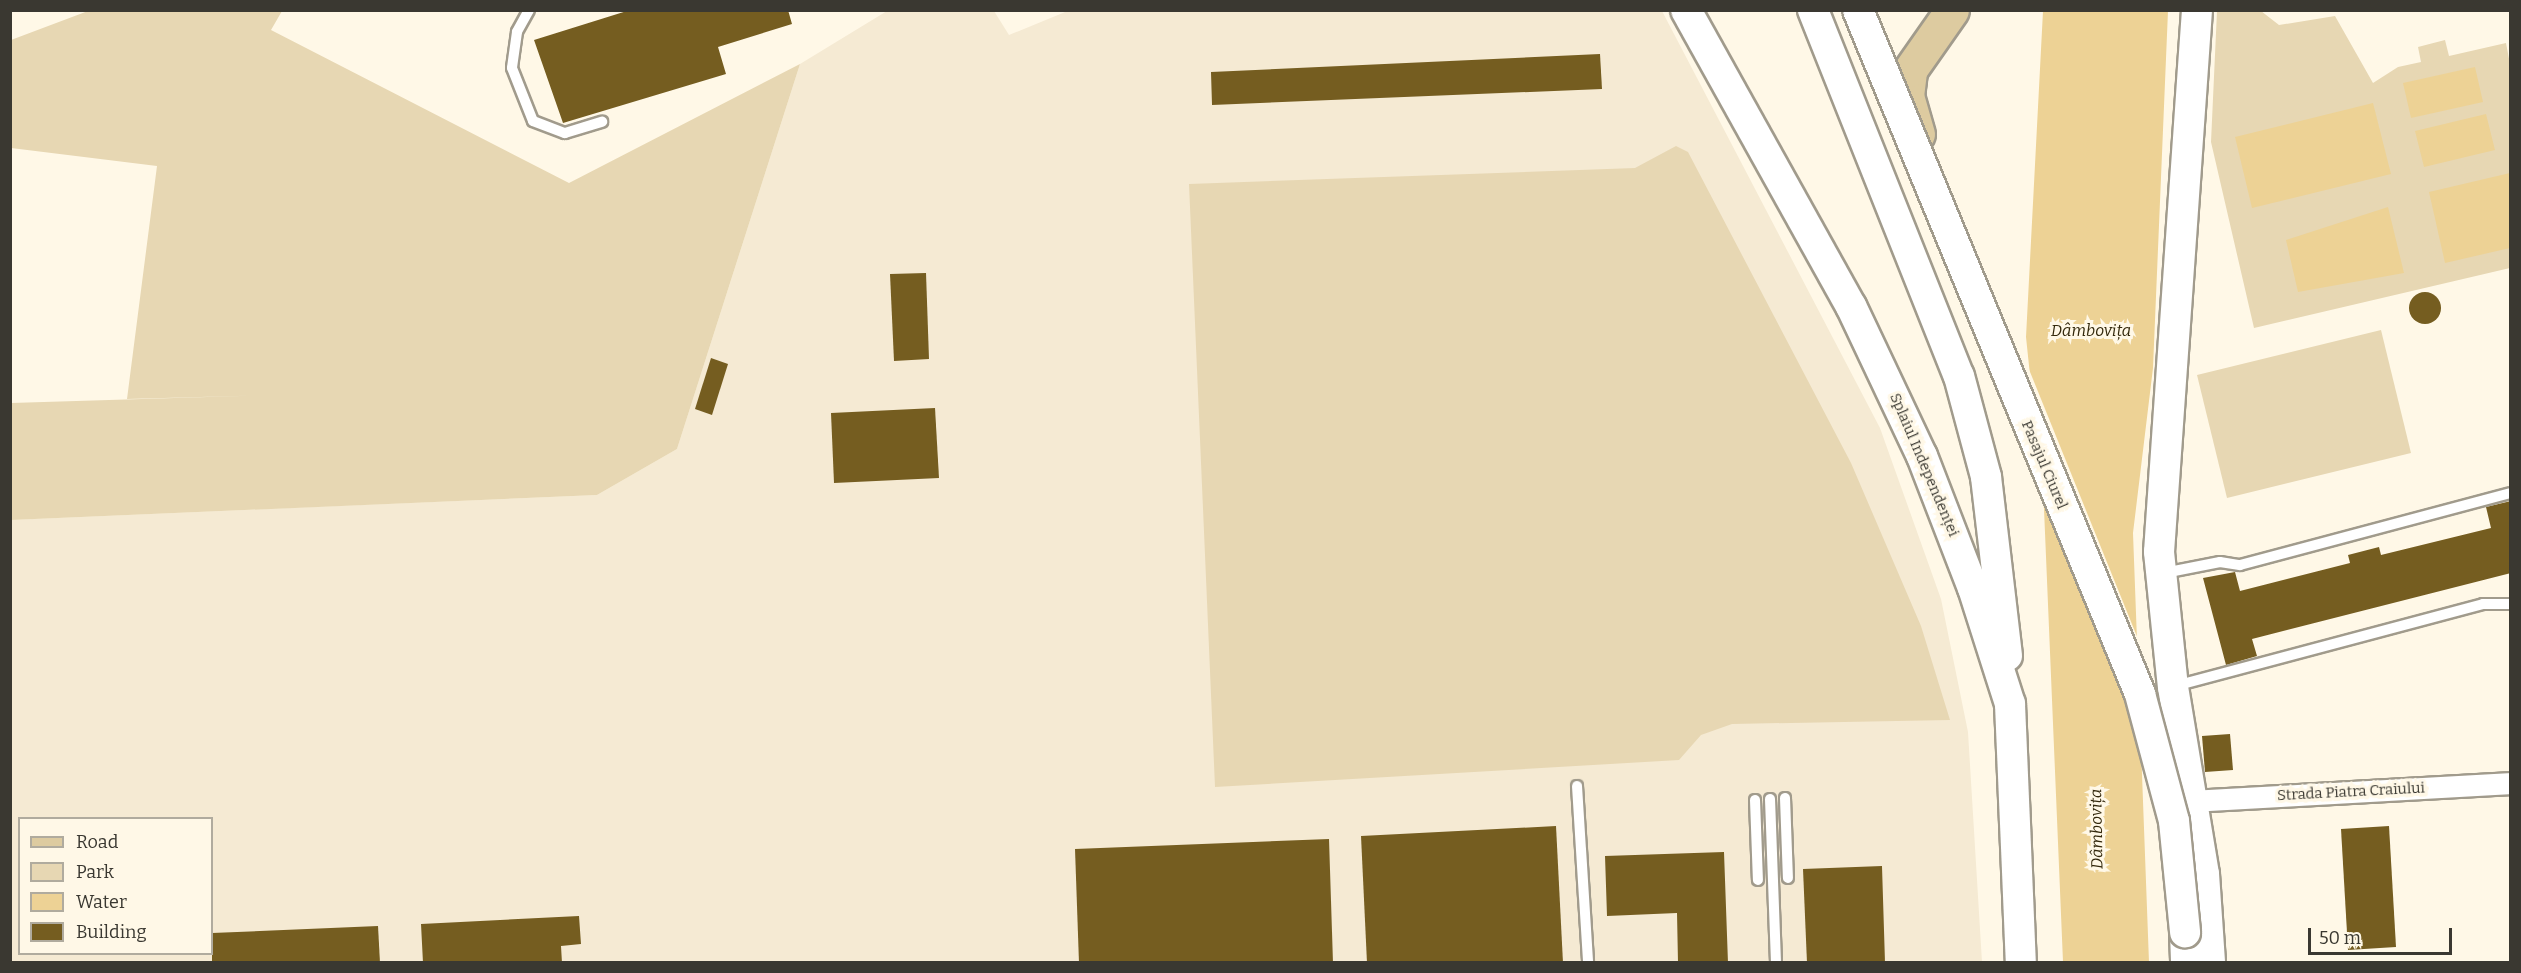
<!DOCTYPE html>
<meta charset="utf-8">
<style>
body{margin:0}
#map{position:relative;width:2521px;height:973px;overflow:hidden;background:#fff8e7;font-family:Bitter,serif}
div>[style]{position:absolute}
.built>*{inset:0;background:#f5ead3}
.green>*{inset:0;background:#e7d7b3}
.water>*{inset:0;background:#edd295}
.pier>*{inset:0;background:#fff8e7}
.building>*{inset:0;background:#755d20}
.round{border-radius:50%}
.roads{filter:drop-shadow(2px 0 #a19b8c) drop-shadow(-2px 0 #a19b8c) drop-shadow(0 2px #a19b8c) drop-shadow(0 -2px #a19b8c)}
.lane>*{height:10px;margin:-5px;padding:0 5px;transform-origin:5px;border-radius:5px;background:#fff}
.street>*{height:21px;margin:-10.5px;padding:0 10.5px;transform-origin:10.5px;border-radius:10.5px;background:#fff}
.secondary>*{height:30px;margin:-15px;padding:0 15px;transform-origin:15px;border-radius:15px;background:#fff}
.primary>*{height:33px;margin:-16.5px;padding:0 16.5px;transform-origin:16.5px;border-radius:16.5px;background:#ddcba0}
.bridges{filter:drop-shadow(2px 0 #a19b8c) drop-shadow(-2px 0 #a19b8c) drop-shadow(0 2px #a19b8c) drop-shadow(0 -2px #a19b8c)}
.secondary-bridge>*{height:30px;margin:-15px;padding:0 15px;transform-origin:15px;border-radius:15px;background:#fff}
span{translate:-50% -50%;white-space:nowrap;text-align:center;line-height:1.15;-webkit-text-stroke:6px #fff8e7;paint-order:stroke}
.street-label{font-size:15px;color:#3a3831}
.water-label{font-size:16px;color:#33280c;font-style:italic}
.frame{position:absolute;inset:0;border:12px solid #3a3831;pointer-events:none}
.legend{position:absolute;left:18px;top:817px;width:195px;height:138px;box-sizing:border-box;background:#fff8e7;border:2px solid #b0ab9e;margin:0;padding:8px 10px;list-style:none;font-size:18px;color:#3a3831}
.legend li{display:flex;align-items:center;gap:12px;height:30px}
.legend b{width:30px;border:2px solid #b0ab9e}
.scale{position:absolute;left:2308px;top:928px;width:144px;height:27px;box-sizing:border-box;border:3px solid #3a3831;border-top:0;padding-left:8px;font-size:18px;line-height:21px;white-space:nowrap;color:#3a3831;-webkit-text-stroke:4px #fff8e7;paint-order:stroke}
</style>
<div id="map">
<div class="built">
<div style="clip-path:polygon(evenodd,1070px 10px,1662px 11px,1880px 428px,1941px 599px,1968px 732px,1982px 962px,11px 962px,10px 520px,597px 495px,677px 449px,800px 64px,887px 11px,994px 11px,1009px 35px,1070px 10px,20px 818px,212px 818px,212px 954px,20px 954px,20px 818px)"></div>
</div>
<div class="green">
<div style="clip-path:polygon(180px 10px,282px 11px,271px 30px,569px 183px,800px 64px,677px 449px,597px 495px,11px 520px,11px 403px,272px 395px,127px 399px,157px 166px,11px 148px,11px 40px,88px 11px)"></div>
<div style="clip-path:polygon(2217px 11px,2261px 11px,2279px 25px,2335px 16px,2373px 83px,2398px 67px,2421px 62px,2418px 47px,2445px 40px,2449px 56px,2506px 43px,2510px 64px,2510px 268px,2254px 328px,2211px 142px)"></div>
<div style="clip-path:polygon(1676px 146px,1688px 152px,1851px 463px,1921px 626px,1950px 720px,1732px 724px,1701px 735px,1679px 760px,1215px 787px,1189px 184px,1635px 168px)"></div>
<div style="clip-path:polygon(2381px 330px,2411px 453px,2227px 498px,2197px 375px)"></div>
</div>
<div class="water">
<div style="clip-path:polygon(2043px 11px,2168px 11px,2153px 368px,2133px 533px,2149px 962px,2063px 962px,2044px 509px,2026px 337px)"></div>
<div style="clip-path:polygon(2475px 67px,2483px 102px,2411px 118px,2403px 83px)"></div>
<div style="clip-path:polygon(2373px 103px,2391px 174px,2252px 208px,2235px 137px)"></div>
<div style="clip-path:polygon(2486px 114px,2495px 150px,2424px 167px,2415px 131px)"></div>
<div style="clip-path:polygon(2510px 173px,2510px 248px,2445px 263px,2429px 192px)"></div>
<div style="clip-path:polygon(2388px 207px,2404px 273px,2298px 292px,2286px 240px)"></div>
</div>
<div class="pier">
<div style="clip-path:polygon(2026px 362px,2138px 639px,2143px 743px,2040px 494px)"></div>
</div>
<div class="building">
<div style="clip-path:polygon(630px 10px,788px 10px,792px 24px,718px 47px,726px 74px,563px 123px,534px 40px)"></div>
<div style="clip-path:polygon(1600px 54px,1602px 89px,1212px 105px,1211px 72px)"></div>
<div style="clip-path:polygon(926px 273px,929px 359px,894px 361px,890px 274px)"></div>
<div class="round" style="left:2409px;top:292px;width:32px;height:32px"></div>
<div style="clip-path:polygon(711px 358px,728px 364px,712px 415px,695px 409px)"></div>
<div style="clip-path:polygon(935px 408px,939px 478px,834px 483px,831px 413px)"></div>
<div style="clip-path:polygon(2511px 501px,2511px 573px,2252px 639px,2257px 656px,2226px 665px,2203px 578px,2235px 572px,2240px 591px,2350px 563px,2348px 555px,2379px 547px,2381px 555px,2491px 528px,2486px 507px)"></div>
<div style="clip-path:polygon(2230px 734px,2233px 770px,2205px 772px,2202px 736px)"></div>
<div style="clip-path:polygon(1556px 826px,1563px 963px,1367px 963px,1361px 836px)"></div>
<div style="clip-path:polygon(2389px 826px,2396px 947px,2348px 950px,2341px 829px)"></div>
<div style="clip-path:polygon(1329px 839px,1333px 963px,1079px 963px,1075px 849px)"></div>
<div style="clip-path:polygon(1724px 852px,1728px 963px,1678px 963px,1677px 913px,1607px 916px,1605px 856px)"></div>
<div style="clip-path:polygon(1882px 866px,1885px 963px,1807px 963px,1803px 869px)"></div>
<div style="clip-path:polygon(579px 916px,581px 944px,561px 946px,562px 963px,423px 963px,421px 924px)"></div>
<div style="clip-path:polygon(378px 926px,380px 963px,212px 963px,212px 933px)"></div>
</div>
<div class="roads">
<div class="lane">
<div style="left:529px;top:10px;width:25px;rotate:119deg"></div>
<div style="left:517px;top:32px;width:36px;rotate:98deg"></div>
<div style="left:512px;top:68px;width:57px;rotate:68.4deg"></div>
<div style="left:533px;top:121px;width:34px;rotate:21deg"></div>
<div style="left:565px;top:133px;width:39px;rotate:-17deg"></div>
<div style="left:2164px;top:573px;width:57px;rotate:-11.1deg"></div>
<div style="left:2220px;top:562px;width:20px;rotate:9deg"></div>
<div style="left:2240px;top:565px;width:279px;rotate:-14.9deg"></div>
<div style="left:2175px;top:686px;width:319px;rotate:-14.9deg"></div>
<div style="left:2483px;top:604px;width:27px"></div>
<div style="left:1577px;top:786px;width:176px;rotate:86.4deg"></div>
<div style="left:1785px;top:798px;width:80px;rotate:87.9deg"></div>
<div style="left:1770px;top:799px;width:163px;rotate:87.9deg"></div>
<div style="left:1755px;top:800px;width:80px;rotate:87.9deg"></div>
</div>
<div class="street">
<div style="left:2192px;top:801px;width:319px;rotate:-3.2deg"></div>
</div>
<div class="secondary">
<div style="left:1686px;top:10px;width:339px;rotate:60.9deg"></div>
<div style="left:1851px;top:306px;width:166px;rotate:64.7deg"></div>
<div style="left:1922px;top:456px;width:142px;rotate:68.9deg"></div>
<div style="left:1973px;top:588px;width:122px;rotate:72.3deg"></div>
<div style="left:2010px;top:704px;width:258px;rotate:87.6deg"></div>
<div style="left:1813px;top:10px;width:394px;rotate:68.3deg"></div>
<div style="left:1959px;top:376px;width:105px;rotate:75deg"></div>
<div style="left:1986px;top:477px;width:180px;rotate:83.3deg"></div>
<div style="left:2197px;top:10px;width:543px;rotate:94.01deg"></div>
<div style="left:2159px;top:552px;width:136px;rotate:84.1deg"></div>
<div style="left:2173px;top:687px;width:190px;rotate:80.6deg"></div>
<div style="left:2204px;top:874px;width:88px;rotate:86.1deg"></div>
<div style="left:2185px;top:932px;width:30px;rotate:88deg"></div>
</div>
<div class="primary">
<div style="left:1918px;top:134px;width:40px;rotate:-106deg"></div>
<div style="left:1907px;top:96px;width:26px;rotate:-83deg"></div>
<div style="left:1910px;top:70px;width:73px;rotate:-55deg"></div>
</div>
</div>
<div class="bridges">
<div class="secondary-bridge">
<div style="left:1858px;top:10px;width:740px;rotate:67.59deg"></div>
<div style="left:2140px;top:694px;width:131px;rotate:75deg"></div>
<div style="left:2174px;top:821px;width:112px;rotate:84.3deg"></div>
</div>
</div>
<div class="street-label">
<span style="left:1924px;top:465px;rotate:67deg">Splaiul Independenței</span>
<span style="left:2044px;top:465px;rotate:67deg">Pasajul Ciurel</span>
<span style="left:2351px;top:792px;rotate:-3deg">Strada Piatra Craiului</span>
</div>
<div class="water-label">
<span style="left:2091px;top:331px">Dâmbovița</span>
<span style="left:2097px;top:829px;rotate:-91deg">Dâmbovița</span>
</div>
<div class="frame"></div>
<ul class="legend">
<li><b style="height:8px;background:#ddcba0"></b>Road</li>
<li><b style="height:16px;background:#e7d7b3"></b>Park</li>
<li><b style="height:16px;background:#edd295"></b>Water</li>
<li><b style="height:16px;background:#755d20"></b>Building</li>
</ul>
<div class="scale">50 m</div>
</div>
